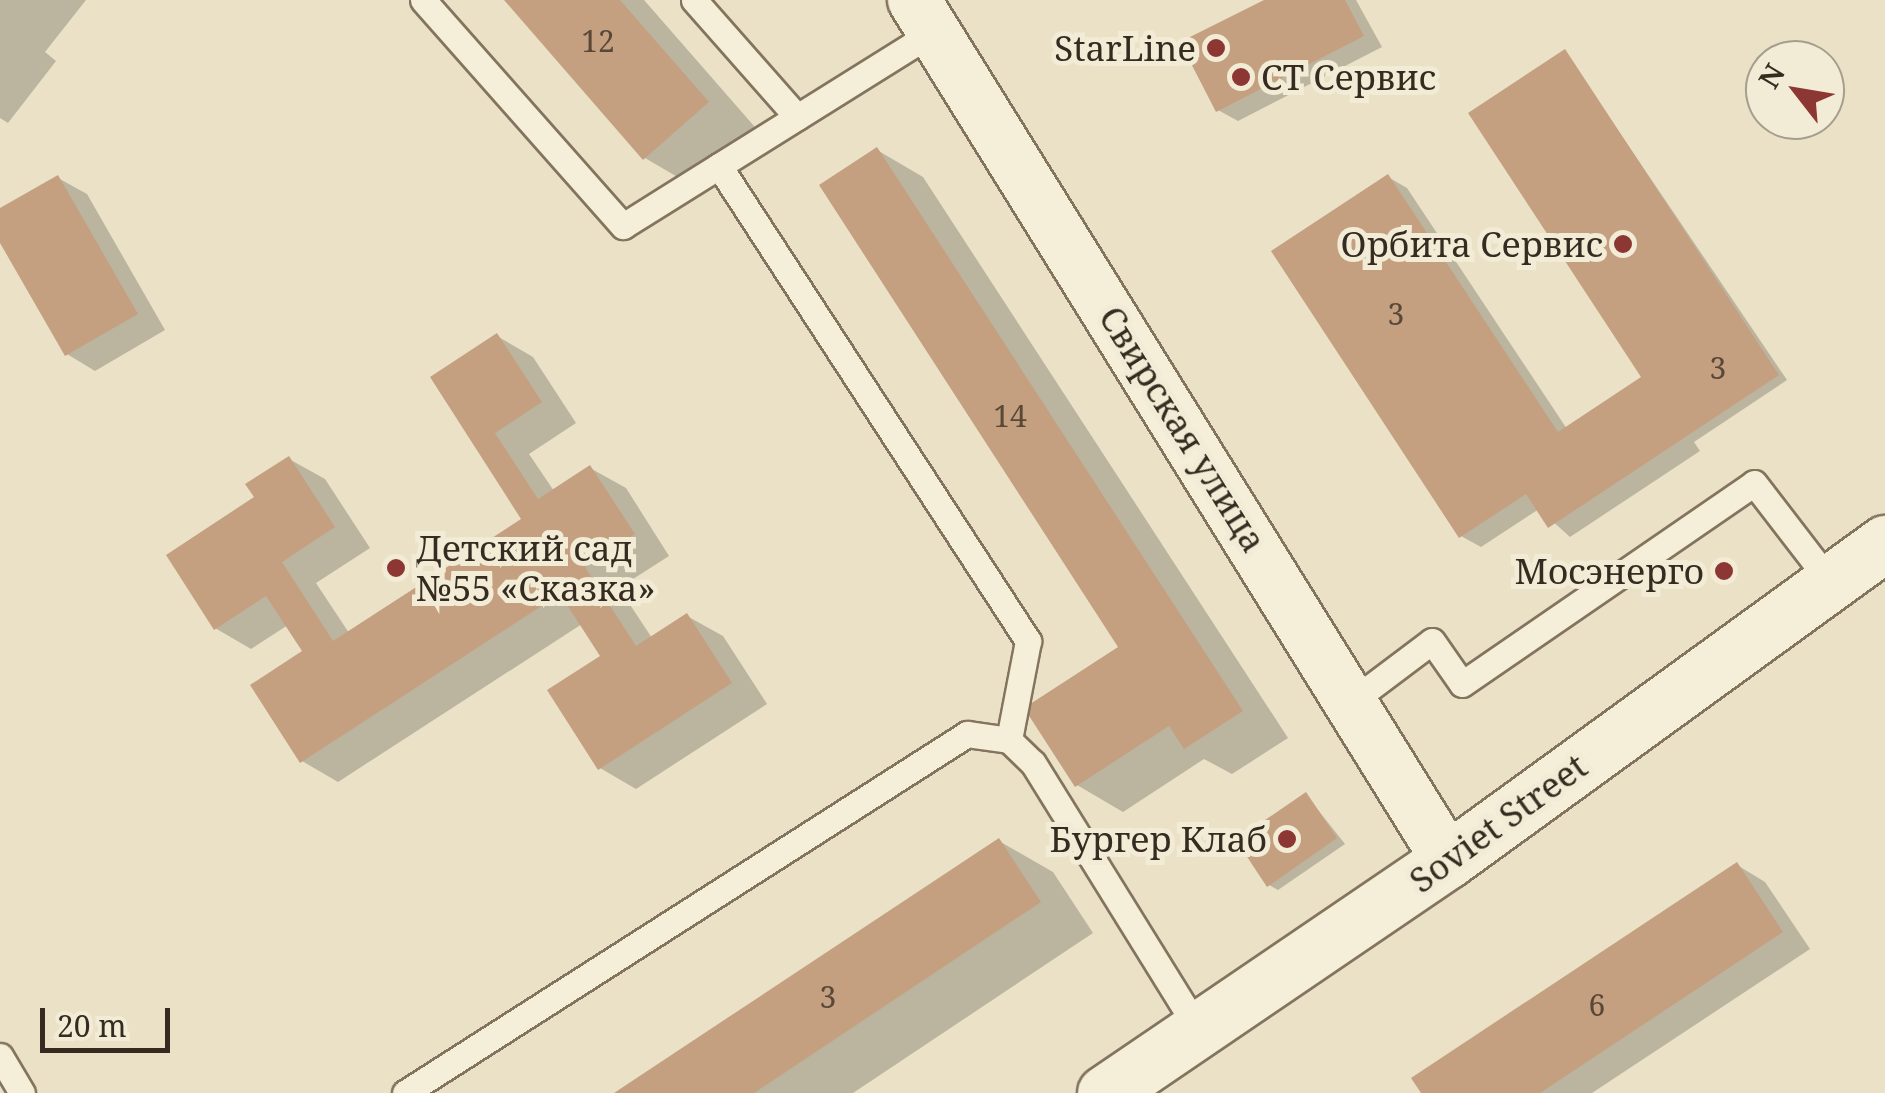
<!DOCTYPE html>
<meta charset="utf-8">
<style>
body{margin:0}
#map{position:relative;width:1885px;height:1093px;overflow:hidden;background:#eae1c7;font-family:"Noto Serif",serif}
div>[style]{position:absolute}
.shadow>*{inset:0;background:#0003}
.building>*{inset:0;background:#c4a080}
.roads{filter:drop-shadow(2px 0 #83745e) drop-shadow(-2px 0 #83745e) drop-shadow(0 2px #83745e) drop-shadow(0 -2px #83745e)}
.lane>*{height:25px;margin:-12.5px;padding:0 12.5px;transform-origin:12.5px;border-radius:12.5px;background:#f5eed9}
.street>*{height:52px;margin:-26px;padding:0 26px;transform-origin:26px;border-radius:26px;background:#f5eed9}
.secondary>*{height:55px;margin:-27.5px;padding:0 27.5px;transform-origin:27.5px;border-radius:27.5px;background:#f5eed9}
.dots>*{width:28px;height:28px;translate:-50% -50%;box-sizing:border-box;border:5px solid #f2ebd5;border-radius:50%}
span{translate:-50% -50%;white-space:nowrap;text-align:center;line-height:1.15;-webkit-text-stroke:10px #f2ebd5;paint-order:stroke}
.number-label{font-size:30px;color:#594838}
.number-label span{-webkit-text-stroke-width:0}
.poi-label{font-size:35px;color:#352b20}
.right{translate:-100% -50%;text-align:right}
.left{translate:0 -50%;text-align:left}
.street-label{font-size:35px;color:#352b20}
.north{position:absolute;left:1745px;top:40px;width:100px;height:100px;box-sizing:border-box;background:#f2ebd5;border:2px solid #a69e8d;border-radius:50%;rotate:301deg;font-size:28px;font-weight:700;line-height:40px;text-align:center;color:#352b20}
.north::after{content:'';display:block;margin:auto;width:35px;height:45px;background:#8c3734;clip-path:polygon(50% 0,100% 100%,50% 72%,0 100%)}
.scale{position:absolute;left:40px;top:1008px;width:130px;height:45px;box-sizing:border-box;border:5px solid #352b20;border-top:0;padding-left:12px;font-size:30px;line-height:35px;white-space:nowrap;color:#352b20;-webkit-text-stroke:8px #f2ebd5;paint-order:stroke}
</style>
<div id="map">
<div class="shadow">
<div style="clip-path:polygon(0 0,86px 0,45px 52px,56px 61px,8px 123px,0 118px)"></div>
<div style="clip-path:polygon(507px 0,644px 0,761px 134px,698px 189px,645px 158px)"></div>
<div style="clip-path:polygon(1269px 0,1356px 0,1382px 47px,1238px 121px,1218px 110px)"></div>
<div style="clip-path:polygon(1565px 52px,1787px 380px,1694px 442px,1700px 451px,1570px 537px,1539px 509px,1481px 547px,1461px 536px,1388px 177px,1407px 188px,1567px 429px,1649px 384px)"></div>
<div style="clip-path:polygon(877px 150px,923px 177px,1288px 738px,1232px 774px,1204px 759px,1123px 812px,1077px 785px,1122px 648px)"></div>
<div style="clip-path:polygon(58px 178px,87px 194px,165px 330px,95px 371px,67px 354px,0 238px,0 211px)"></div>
<div style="clip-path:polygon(497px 336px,533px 357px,576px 423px,529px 454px,554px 491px,590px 468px,626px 488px,669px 556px,619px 588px,652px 638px,687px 616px,723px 636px,767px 704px,636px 789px,600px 768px,603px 657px,582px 624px,338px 782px,302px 761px,305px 652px,288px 625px,251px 649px,215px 628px,257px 498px,289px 459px,325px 479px,370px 548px,316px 583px,349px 633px,525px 520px,433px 378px)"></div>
<div style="clip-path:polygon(1306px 795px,1345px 844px,1278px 890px,1269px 885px)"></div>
<div style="clip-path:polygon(999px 841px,1053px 872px,1093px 933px,853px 1093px,619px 1093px)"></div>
<div style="clip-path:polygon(1737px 865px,1765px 882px,1810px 949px,1592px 1093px,1424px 1093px)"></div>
</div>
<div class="building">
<div style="clip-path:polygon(504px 0,620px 0,709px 102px,643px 160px)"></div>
<div style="clip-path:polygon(1264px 0,1345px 0,1364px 36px,1216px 112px,1180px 42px)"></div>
<div style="clip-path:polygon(1565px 49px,1779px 375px,1548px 528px,1526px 494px,1459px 538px,1271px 251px,1388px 174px,1558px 432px,1641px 377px,1468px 113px)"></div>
<div style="clip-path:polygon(877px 147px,1243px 711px,1184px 749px,1169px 726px,1075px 787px,1024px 708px,1118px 647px,819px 185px)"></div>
<div style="clip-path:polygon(58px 175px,138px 314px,65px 356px,0 243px,0 208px)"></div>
<div style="clip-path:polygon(497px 333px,542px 402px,495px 433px,538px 499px,590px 465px,635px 534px,585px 567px,636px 646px,687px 613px,732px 683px,598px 770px,547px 690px,600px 656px,560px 594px,300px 763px,250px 685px,302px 651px,266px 596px,214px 630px,166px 555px,254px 497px,245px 484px,289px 456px,335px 527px,282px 562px,333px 641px,521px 519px,430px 377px)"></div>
<div style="clip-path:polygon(1306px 792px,1337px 838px,1267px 887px,1236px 840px)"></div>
<div style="clip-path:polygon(999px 838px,1041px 902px,754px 1093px,614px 1093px)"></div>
<div style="clip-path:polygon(1737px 862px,1783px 932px,1540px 1093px,1421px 1093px,1411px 1078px)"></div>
</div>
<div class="roads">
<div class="lane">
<div style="left:423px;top:0;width:302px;rotate:48.5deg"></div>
<div style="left:623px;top:226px;width:370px;rotate:-32deg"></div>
<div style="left:694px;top:0;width:156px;rotate:48.6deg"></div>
<div style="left:719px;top:166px;width:567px;rotate:56.95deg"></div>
<div style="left:1028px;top:641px;width:101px;rotate:100.9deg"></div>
<div style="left:1351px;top:702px;width:101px;rotate:-37deg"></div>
<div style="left:1432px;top:641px;width:52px;rotate:55.1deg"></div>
<div style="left:1462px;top:684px;width:354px;rotate:-34.5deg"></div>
<div style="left:1754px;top:483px;width:126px;rotate:52.4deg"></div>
<div style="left:0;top:1056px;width:43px;rotate:59.3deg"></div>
<div style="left:405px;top:1093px;width:667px;rotate:-32.57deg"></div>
<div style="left:967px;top:734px;width:42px;rotate:8.1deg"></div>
<div style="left:1009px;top:740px;width:33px;rotate:44deg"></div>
<div style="left:1033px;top:763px;width:315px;rotate:58.2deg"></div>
</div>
<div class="street">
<div style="left:914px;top:0;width:1012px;rotate:58.16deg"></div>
</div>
<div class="secondary">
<div style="left:1105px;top:1093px;width:415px;rotate:-34.2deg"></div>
<div style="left:1448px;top:860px;width:540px;rotate:-35.96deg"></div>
</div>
</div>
<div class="dots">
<div style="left:1216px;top:48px;background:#8c3734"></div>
<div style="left:1241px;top:77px;background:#8c3734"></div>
<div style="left:1623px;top:244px;background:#8c3734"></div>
<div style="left:396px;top:568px;background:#8c3734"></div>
<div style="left:1724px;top:571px;background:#8c3734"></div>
<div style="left:1287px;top:839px;background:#8c3734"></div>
</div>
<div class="number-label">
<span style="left:598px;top:41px">12</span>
<span style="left:1396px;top:314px">3</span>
<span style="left:1718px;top:368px">3</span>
<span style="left:1010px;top:416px">14</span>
<span style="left:828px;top:997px">3</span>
<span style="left:1597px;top:1005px">6</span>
</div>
<div class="poi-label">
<span class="right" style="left:1196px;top:48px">StarLine</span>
<span class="left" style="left:1261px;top:77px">СТ Сервис</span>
<span class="right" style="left:1603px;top:244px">Орбита Сервис</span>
<span class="left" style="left:416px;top:568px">Детский сад<br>№55 «Сказка»</span>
<span class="right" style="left:1704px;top:571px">Мосэнерго</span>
<span class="right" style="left:1267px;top:839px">Бургер Клаб</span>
</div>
<div class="street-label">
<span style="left:1183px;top:429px;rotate:58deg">Свирская улица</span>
<span style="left:1498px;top:823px;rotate:-36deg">Soviet Street</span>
</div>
<div class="north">N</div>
<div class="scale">20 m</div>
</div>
